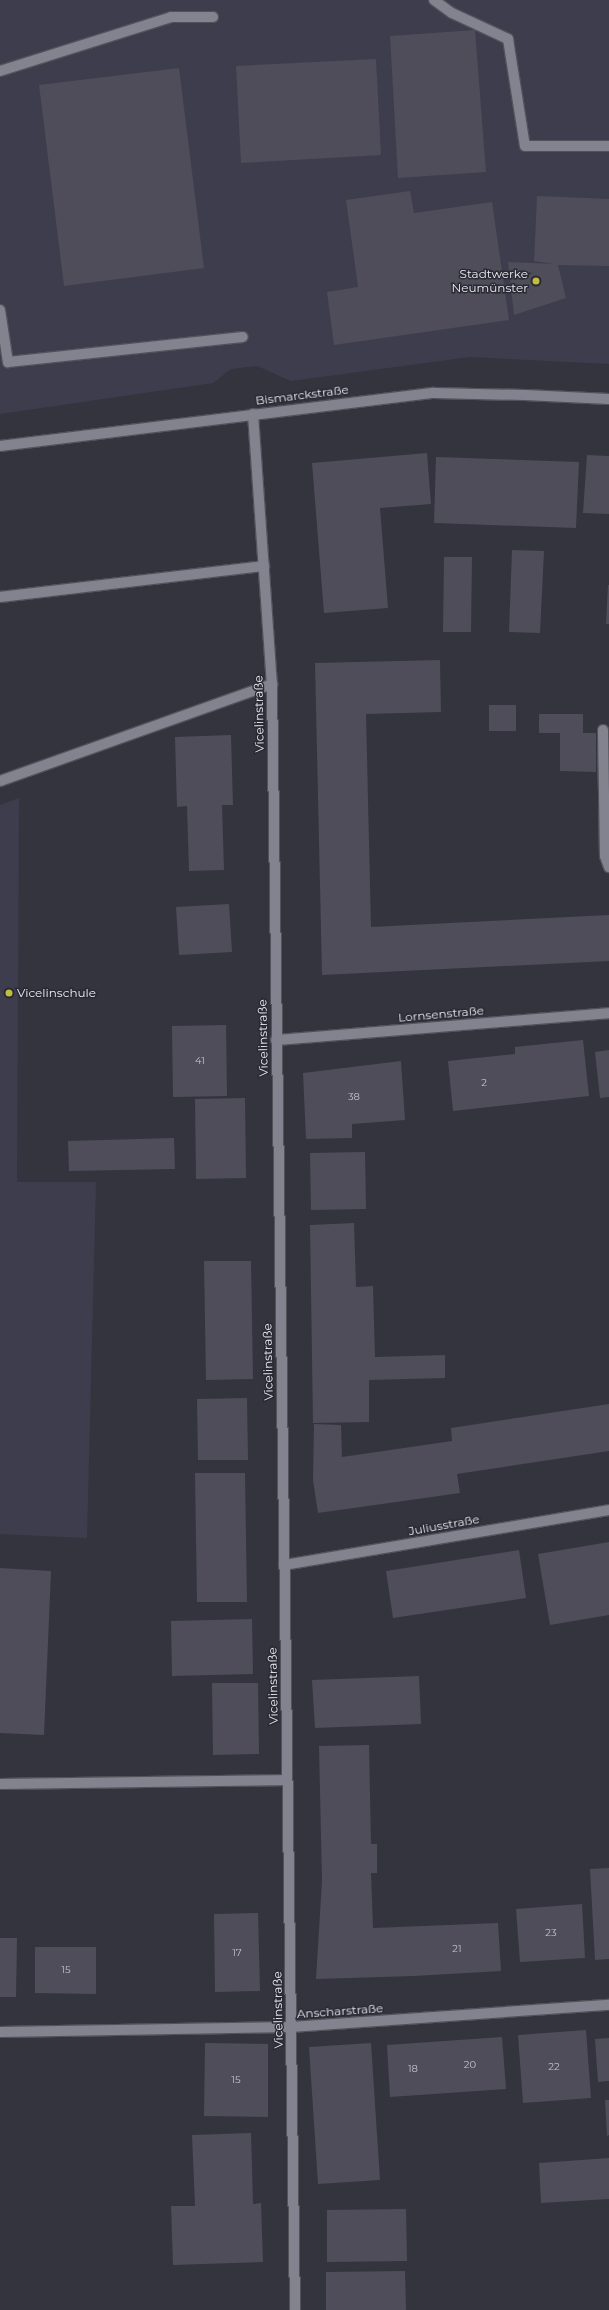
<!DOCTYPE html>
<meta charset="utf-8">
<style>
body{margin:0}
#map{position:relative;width:609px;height:2310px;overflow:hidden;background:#34343f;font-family:Montserrat,sans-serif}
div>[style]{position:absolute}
.built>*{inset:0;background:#3e3d4d}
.building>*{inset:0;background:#4e4d59}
.roads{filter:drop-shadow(1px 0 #52525b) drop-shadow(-1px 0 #52525b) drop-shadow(0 1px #52525b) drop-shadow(0 -1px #52525b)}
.minor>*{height:10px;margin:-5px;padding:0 5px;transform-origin:5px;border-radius:5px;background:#83828f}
.dots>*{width:11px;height:11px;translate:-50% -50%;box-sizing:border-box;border:2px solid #2a2a35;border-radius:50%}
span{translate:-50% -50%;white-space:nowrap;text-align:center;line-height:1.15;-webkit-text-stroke:3px #2a2a35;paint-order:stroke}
.number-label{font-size:10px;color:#c3c3cb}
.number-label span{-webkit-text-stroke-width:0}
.poi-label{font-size:12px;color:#eaeaf1}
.right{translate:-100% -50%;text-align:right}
.left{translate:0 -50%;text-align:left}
.street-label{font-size:12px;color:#eaeaf1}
</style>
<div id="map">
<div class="built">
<div style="clip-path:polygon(0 0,609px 0,609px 364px,470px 357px,291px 381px,257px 366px,231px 369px,213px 383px,0 414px)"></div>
<div style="clip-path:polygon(19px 798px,17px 1182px,96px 1182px,87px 1538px,0 1534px,0 805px)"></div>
</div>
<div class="building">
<div style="clip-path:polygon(475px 30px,486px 172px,398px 178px,390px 36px)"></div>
<div style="clip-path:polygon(376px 59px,381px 155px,241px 163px,236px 66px)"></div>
<div style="clip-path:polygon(179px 68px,204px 268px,64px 286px,39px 85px)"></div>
<div style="clip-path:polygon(410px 191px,414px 213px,492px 202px,509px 320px,334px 345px,327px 292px,358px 287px,346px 200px)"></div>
<div style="clip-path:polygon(537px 196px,609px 199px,609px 266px,558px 265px,566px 298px,514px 315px,508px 262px,555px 264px,534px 261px)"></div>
<div style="clip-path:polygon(427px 453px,431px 504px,380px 508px,388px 608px,324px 613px,312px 463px)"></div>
<div style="clip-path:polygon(587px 455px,609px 456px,609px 514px,583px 513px)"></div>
<div style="clip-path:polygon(436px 457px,579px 462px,576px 528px,434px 523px)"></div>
<div style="clip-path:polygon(512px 550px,544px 551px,540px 633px,509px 632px)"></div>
<div style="clip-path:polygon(444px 557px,472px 557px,471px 632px,443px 632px)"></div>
<div style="clip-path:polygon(608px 585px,609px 585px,609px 624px,606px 624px)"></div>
<div style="clip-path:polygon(440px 660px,441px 712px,366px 714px,371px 927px,609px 915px,609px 961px,322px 975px,315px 663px)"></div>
<div style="clip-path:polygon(489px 705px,516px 705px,516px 731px,489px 731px)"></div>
<div style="clip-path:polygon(539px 714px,583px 714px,583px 733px,596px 733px,596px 772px,560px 771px,560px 733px,539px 733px)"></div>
<div style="clip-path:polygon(231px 735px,233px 805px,222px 805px,224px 870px,189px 871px,187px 806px,177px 807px,175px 737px)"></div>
<div style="clip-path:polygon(229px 904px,232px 952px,179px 955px,176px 907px)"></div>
<div style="clip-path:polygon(226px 1025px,227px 1096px,173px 1097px,172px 1026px)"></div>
<div style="clip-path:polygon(583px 1040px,589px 1096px,453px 1111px,448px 1061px,515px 1054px,515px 1047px)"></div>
<div style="clip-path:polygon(609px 1050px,609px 1097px,600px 1098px,595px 1052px)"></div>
<div style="clip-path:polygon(401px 1061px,405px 1120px,352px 1124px,352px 1138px,306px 1139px,303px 1073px)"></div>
<div style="clip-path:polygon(245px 1098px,246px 1178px,196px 1179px,195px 1099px)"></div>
<div style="clip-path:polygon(174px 1138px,175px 1169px,69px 1171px,68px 1141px)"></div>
<div style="clip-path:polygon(365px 1152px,366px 1209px,311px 1210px,310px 1153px)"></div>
<div style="clip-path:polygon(354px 1223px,356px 1287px,373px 1286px,375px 1357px,445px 1355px,445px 1378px,369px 1380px,369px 1422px,313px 1423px,310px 1225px)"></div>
<div style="clip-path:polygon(204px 1261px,251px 1261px,253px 1379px,206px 1380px)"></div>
<div style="clip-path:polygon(247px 1398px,248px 1460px,198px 1460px,197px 1399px)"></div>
<div style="clip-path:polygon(609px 1404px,609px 1451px,457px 1474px,460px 1493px,318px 1513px,313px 1480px,314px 1424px,341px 1425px,342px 1457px,452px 1441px,451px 1428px)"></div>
<div style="clip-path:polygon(195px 1473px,245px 1473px,247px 1602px,197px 1602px)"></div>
<div style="clip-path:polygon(609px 1542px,609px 1615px,550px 1625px,538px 1554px)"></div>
<div style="clip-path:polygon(519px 1550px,526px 1598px,393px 1618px,386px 1571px)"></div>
<div style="clip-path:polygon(0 1568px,51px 1571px,44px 1735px,0 1733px)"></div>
<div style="clip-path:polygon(252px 1619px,253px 1674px,172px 1676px,171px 1621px)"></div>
<div style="clip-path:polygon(419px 1676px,421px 1724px,315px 1728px,312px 1680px)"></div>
<div style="clip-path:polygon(212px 1683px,258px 1683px,259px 1754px,213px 1755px)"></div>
<div style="clip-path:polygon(369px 1745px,371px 1844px,377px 1844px,377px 1873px,371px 1873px,373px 1928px,498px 1923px,501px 1971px,414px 1976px,316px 1979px,322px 1881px,319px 1746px)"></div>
<div style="clip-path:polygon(609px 1868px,609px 1959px,595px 1960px,590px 1869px)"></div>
<div style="clip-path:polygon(582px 1904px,585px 1958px,520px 1962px,516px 1909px)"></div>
<div style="clip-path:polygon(258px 1913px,260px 1991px,215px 1992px,214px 1914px)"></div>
<div style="clip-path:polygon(0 1938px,17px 1938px,16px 1997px,0 1997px)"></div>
<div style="clip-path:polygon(35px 1947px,96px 1947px,96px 1994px,35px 1993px)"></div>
<div style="clip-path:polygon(586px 2030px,591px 2098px,523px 2103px,518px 2035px)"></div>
<div style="clip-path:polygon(502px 2037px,506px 2089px,390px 2097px,387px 2045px)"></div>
<div style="clip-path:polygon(609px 2038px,609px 2081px,598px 2082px,595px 2039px)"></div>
<div style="clip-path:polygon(205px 2043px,268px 2044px,268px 2117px,204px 2116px)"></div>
<div style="clip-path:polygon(371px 2043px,380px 2180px,318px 2184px,309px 2047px)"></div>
<div style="clip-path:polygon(605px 2100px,609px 2100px,609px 2135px,607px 2136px)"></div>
<div style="clip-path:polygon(251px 2133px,253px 2204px,261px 2203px,263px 2262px,173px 2265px,171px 2206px,195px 2206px,192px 2135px)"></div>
<div style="clip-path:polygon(609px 2158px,609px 2199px,541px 2203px,539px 2163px)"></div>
<div style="clip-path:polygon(406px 2209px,407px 2261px,327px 2262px,327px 2210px)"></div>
<div style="clip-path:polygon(405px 2271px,406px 2310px,326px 2310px,326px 2272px)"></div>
</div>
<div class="roads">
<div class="minor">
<div style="left:434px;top:0;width:22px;rotate:36deg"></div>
<div style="left:452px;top:13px;width:62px;rotate:24.9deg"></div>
<div style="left:508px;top:39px;width:108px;rotate:81deg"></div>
<div style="left:525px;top:146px;width:84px"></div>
<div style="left:0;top:71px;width:179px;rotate:-17.5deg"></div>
<div style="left:171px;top:17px;width:42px"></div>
<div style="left:0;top:310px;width:53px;rotate:81.3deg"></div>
<div style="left:8px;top:362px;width:236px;rotate:-6.1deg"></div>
<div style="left:253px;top:414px;width:271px;rotate:86deg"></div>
<div style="left:272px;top:684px;width:1626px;rotate:89.19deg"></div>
<div style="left:0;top:446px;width:437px;rotate:-7deg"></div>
<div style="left:434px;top:393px;width:91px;rotate:1.3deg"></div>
<div style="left:525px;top:395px;width:84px;rotate:2.7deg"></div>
<div style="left:0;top:597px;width:266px;rotate:-6.7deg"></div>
<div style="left:603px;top:730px;width:126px;rotate:89.1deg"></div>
<div style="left:605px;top:856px;width:12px;rotate:70deg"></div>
<div style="left:0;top:781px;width:289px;rotate:-19.6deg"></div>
<div style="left:276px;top:1040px;width:334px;rotate:-4.6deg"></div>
<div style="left:284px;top:1565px;width:330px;rotate:-9.6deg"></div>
<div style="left:0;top:1784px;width:287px;rotate:-0.8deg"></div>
<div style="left:0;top:2032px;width:291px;rotate:-1deg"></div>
<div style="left:291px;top:2027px;width:319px;rotate:-4deg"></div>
</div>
</div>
<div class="dots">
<div style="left:536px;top:281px;background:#c1bd40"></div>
<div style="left:9px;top:993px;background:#c1bd40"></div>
</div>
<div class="number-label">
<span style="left:200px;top:1061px">41</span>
<span style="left:484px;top:1083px">2</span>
<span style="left:354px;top:1097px">38</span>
<span style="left:551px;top:1933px">23</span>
<span style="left:457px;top:1949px">21</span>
<span style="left:237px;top:1953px">17</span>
<span style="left:66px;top:1970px">15</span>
<span style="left:470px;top:2065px">20</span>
<span style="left:554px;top:2067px">22</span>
<span style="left:413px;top:2069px">18</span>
<span style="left:236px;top:2080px">15</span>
</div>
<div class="poi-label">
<span class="right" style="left:528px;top:281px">Stadtwerke<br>Neumünster</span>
<span class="left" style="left:17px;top:993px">Vicelinschule</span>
</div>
<div class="street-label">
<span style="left:302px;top:395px;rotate:-7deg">Bismarckstraße</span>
<span style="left:259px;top:714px;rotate:-91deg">Vicelinstraße</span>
<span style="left:441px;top:1014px;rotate:-5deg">Lornsenstraße</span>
<span style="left:263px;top:1038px;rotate:-91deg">Vicelinstraße</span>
<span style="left:268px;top:1362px;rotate:-91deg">Vicelinstraße</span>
<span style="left:444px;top:1525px;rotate:-10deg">Juliusstraße</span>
<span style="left:273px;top:1686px;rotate:-91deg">Vicelinstraße</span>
<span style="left:278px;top:2010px;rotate:-91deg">Vicelinstraße</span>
<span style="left:340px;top:2011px;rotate:-4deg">Anscharstraße</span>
</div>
</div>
